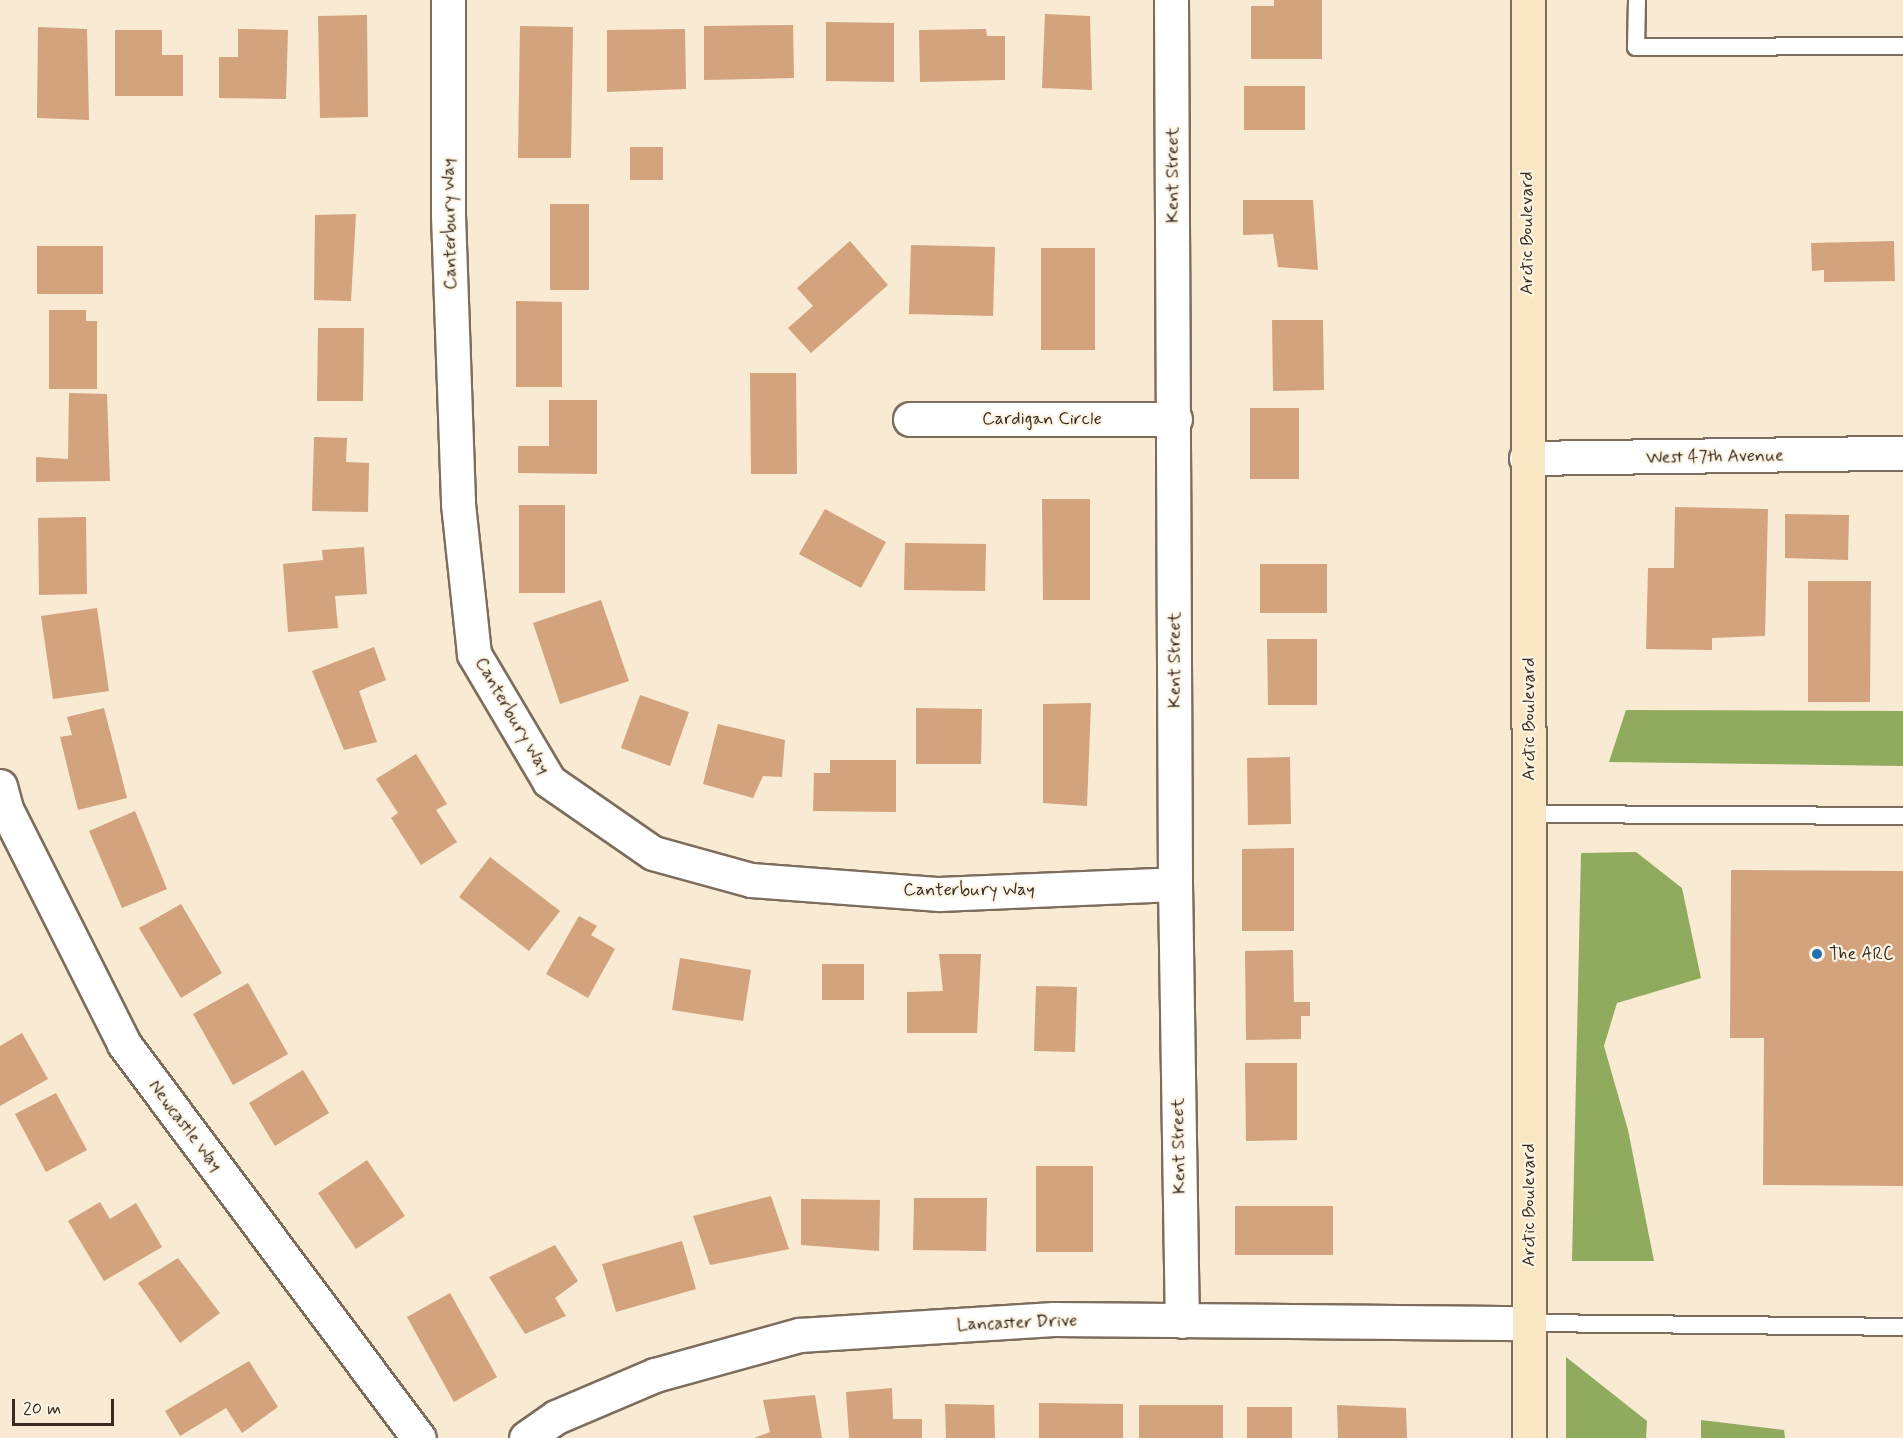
<!DOCTYPE html>
<style>
body{margin:0}
#map{position:relative;width:1903px;height:1438px;overflow:hidden;background:#f8ead3;font-family:Mynerve,sans-serif}
div>[style]{position:absolute}
.forest>*{inset:0;background:#90ab5d}
.building>*{inset:0;background:#d2a37d}
.roads{filter:drop-shadow(2px 0 #7d6d5d) drop-shadow(-2px 0 #7d6d5d) drop-shadow(0 2px #7d6d5d) drop-shadow(0 -2px #7d6d5d)}
.service>*{height:16px;margin:-8px;padding:0 8px;transform-origin:8px;border-radius:8px;background:#fff}
.minor>*{height:33px;margin:-16.5px;padding:0 16.5px;transform-origin:16.5px;border-radius:16.5px;background:#fff}
.secondary>*{height:33px;margin:-16.5px;padding:0 16.5px;transform-origin:16.5px;border-radius:16.5px;background:#f9e7c3}
.dots>*{width:16px;height:16px;translate:-50% -50%;box-sizing:border-box;border:3px solid #fcf5e5;border-radius:50%}
span{translate:-50% -50%;white-space:nowrap;text-align:center;line-height:1.15;-webkit-text-stroke:4.5px #fcf5e5;paint-order:stroke}
.street-label{font-size:18px;color:#3b2a1e}
.poi-label{font-size:18px;color:#3b2a1e}
.left{translate:0 -50%;text-align:left}
.scale{position:absolute;left:12px;top:1399px;width:102px;height:27px;box-sizing:border-box;border:3px solid #3b2a1e;border-top:0;padding-left:8px;font-size:18px;line-height:21px;white-space:nowrap;color:#3b2a1e;-webkit-text-stroke:4px #fcf5e5;paint-order:stroke}
</style>
<div id="map">
<div class="forest">
<div style="clip-path:polygon(1626px 710px,1903px 711px,1903px 766px,1609px 762px)"></div>
<div style="clip-path:polygon(1636px 852px,1682px 888px,1701px 978px,1617px 1003px,1604px 1046px,1628px 1130px,1654px 1261px,1572px 1261px,1581px 853px)"></div>
<div style="clip-path:polygon(1566px 1357px,1647px 1421px,1646px 1438px,1566px 1438px)"></div>
<div style="clip-path:polygon(1701px 1420px,1784px 1430px,1785px 1438px,1701px 1438px)"></div>
</div>
<div class="building">
<div style="clip-path:polygon(1274px 0,1322px 0,1322px 59px,1251px 59px,1251px 6px,1274px 6px)"></div>
<div style="clip-path:polygon(1045px 14px,1090px 16px,1092px 90px,1042px 88px)"></div>
<div style="clip-path:polygon(367px 15px,368px 117px,320px 118px,318px 16px)"></div>
<div style="clip-path:polygon(826px 22px,894px 23px,894px 82px,826px 81px)"></div>
<div style="clip-path:polygon(793px 25px,794px 78px,704px 80px,704px 26px)"></div>
<div style="clip-path:polygon(520px 26px,573px 27px,571px 158px,518px 158px)"></div>
<div style="clip-path:polygon(38px 27px,87px 29px,89px 120px,37px 118px)"></div>
<div style="clip-path:polygon(238px 29px,288px 30px,286px 99px,219px 98px,219px 57px,238px 57px)"></div>
<div style="clip-path:polygon(685px 29px,686px 89px,607px 92px,607px 30px)"></div>
<div style="clip-path:polygon(986px 29px,987px 36px,1005px 36px,1005px 80px,920px 82px,919px 30px)"></div>
<div style="clip-path:polygon(115px 30px,162px 30px,162px 55px,183px 55px,183px 96px,115px 96px)"></div>
<div style="clip-path:polygon(1244px 86px,1305px 86px,1305px 130px,1244px 130px)"></div>
<div style="clip-path:polygon(630px 147px,663px 147px,663px 180px,630px 180px)"></div>
<div style="clip-path:polygon(1243px 200px,1313px 200px,1318px 270px,1278px 267px,1273px 234px,1243px 235px)"></div>
<div style="clip-path:polygon(550px 204px,589px 204px,589px 290px,550px 290px)"></div>
<div style="clip-path:polygon(356px 214px,351px 301px,314px 300px,315px 215px)"></div>
<div style="clip-path:polygon(850px 241px,888px 285px,811px 353px,788px 328px,813px 306px,797px 288px)"></div>
<div style="clip-path:polygon(1894px 241px,1895px 281px,1824px 282px,1824px 270px,1812px 271px,1811px 243px)"></div>
<div style="clip-path:polygon(911px 245px,995px 247px,993px 316px,909px 314px)"></div>
<div style="clip-path:polygon(37px 246px,103px 246px,103px 294px,37px 294px)"></div>
<div style="clip-path:polygon(1041px 248px,1095px 248px,1095px 350px,1041px 350px)"></div>
<div style="clip-path:polygon(516px 301px,562px 302px,562px 387px,516px 387px)"></div>
<div style="clip-path:polygon(49px 310px,86px 310px,86px 321px,97px 321px,97px 389px,49px 389px)"></div>
<div style="clip-path:polygon(1272px 320px,1323px 320px,1324px 390px,1273px 391px)"></div>
<div style="clip-path:polygon(318px 328px,364px 328px,363px 401px,317px 401px)"></div>
<div style="clip-path:polygon(750px 373px,796px 373px,797px 474px,751px 474px)"></div>
<div style="clip-path:polygon(69px 393px,107px 394px,110px 481px,36px 482px,36px 457px,68px 459px)"></div>
<div style="clip-path:polygon(549px 400px,597px 400px,597px 474px,518px 473px,518px 446px,549px 446px)"></div>
<div style="clip-path:polygon(1250px 408px,1299px 408px,1299px 479px,1250px 479px)"></div>
<div style="clip-path:polygon(314px 437px,347px 438px,346px 462px,369px 463px,368px 512px,312px 511px)"></div>
<div style="clip-path:polygon(1042px 499px,1090px 499px,1090px 600px,1043px 600px)"></div>
<div style="clip-path:polygon(519px 505px,565px 505px,565px 593px,519px 593px)"></div>
<div style="clip-path:polygon(1675px 507px,1768px 509px,1765px 636px,1712px 638px,1712px 650px,1646px 649px,1648px 568px,1674px 568px)"></div>
<div style="clip-path:polygon(825px 509px,886px 542px,861px 588px,799px 554px)"></div>
<div style="clip-path:polygon(1785px 514px,1849px 515px,1848px 560px,1785px 558px)"></div>
<div style="clip-path:polygon(86px 517px,87px 594px,39px 595px,38px 518px)"></div>
<div style="clip-path:polygon(905px 543px,986px 544px,985px 591px,904px 590px)"></div>
<div style="clip-path:polygon(364px 547px,367px 594px,335px 596px,338px 628px,288px 632px,283px 564px,323px 560px,322px 550px)"></div>
<div style="clip-path:polygon(1260px 564px,1327px 564px,1327px 613px,1260px 613px)"></div>
<div style="clip-path:polygon(1808px 581px,1871px 581px,1870px 702px,1808px 702px)"></div>
<div style="clip-path:polygon(601px 600px,629px 681px,560px 704px,533px 623px)"></div>
<div style="clip-path:polygon(97px 608px,109px 691px,53px 699px,41px 616px)"></div>
<div style="clip-path:polygon(1267px 639px,1317px 639px,1317px 705px,1268px 705px)"></div>
<div style="clip-path:polygon(374px 647px,386px 680px,359px 691px,377px 742px,344px 750px,312px 671px)"></div>
<div style="clip-path:polygon(640px 695px,689px 712px,670px 766px,621px 748px)"></div>
<div style="clip-path:polygon(1091px 703px,1087px 806px,1043px 803px,1043px 704px)"></div>
<div style="clip-path:polygon(104px 708px,127px 798px,78px 810px,60px 737px,72px 735px,67px 717px)"></div>
<div style="clip-path:polygon(916px 708px,982px 709px,981px 764px,916px 764px)"></div>
<div style="clip-path:polygon(718px 724px,785px 740px,782px 777px,763px 776px,753px 798px,703px 784px)"></div>
<div style="clip-path:polygon(416px 754px,447px 804px,436px 810px,457px 842px,421px 865px,391px 818px,398px 813px,376px 779px)"></div>
<div style="clip-path:polygon(1290px 757px,1291px 824px,1248px 825px,1247px 758px)"></div>
<div style="clip-path:polygon(830px 760px,896px 760px,896px 812px,813px 811px,814px 773px,830px 773px)"></div>
<div style="clip-path:polygon(135px 811px,167px 889px,122px 908px,89px 831px)"></div>
<div style="clip-path:polygon(1294px 848px,1294px 931px,1242px 931px,1242px 849px)"></div>
<div style="clip-path:polygon(490px 857px,560px 911px,529px 951px,459px 897px)"></div>
<div style="clip-path:polygon(1731px 870px,1903px 871px,1903px 1186px,1763px 1185px,1764px 1038px,1730px 1038px)"></div>
<div style="clip-path:polygon(181px 904px,222px 973px,181px 998px,139px 928px)"></div>
<div style="clip-path:polygon(579px 916px,597px 926px,591px 935px,615px 949px,588px 998px,546px 974px)"></div>
<div style="clip-path:polygon(1293px 950px,1294px 1002px,1310px 1002px,1310px 1016px,1301px 1016px,1301px 1039px,1246px 1040px,1245px 951px)"></div>
<div style="clip-path:polygon(939px 954px,981px 954px,977px 1033px,907px 1033px,907px 992px,943px 991px)"></div>
<div style="clip-path:polygon(680px 958px,751px 970px,743px 1021px,672px 1010px)"></div>
<div style="clip-path:polygon(822px 964px,864px 964px,864px 1000px,822px 1000px)"></div>
<div style="clip-path:polygon(248px 983px,288px 1054px,233px 1085px,193px 1014px)"></div>
<div style="clip-path:polygon(1036px 986px,1077px 987px,1075px 1052px,1034px 1051px)"></div>
<div style="clip-path:polygon(22px 1033px,48px 1079px,0 1106px,0 1046px)"></div>
<div style="clip-path:polygon(1245px 1063px,1297px 1063px,1297px 1140px,1246px 1141px)"></div>
<div style="clip-path:polygon(303px 1070px,329px 1113px,275px 1146px,249px 1103px)"></div>
<div style="clip-path:polygon(56px 1093px,87px 1150px,46px 1172px,15px 1114px)"></div>
<div style="clip-path:polygon(367px 1160px,405px 1216px,356px 1249px,318px 1193px)"></div>
<div style="clip-path:polygon(1036px 1166px,1093px 1166px,1093px 1252px,1036px 1252px)"></div>
<div style="clip-path:polygon(771px 1196px,789px 1249px,710px 1265px,693px 1216px)"></div>
<div style="clip-path:polygon(914px 1198px,987px 1198px,986px 1251px,913px 1250px)"></div>
<div style="clip-path:polygon(801px 1199px,880px 1200px,879px 1251px,801px 1245px)"></div>
<div style="clip-path:polygon(100px 1202px,110px 1219px,136px 1203px,162px 1247px,104px 1281px,68px 1221px)"></div>
<div style="clip-path:polygon(1235px 1206px,1333px 1206px,1333px 1255px,1235px 1255px)"></div>
<div style="clip-path:polygon(682px 1241px,696px 1289px,616px 1312px,602px 1264px)"></div>
<div style="clip-path:polygon(555px 1245px,578px 1281px,555px 1298px,566px 1316px,525px 1334px,489px 1277px)"></div>
<div style="clip-path:polygon(178px 1258px,220px 1313px,180px 1343px,138px 1283px)"></div>
<div style="clip-path:polygon(450px 1293px,497px 1377px,454px 1402px,407px 1317px)"></div>
<div style="clip-path:polygon(249px 1361px,278px 1407px,242px 1433px,226px 1408px,180px 1436px,165px 1411px)"></div>
<div style="clip-path:polygon(892px 1388px,893px 1419px,922px 1419px,922px 1438px,849px 1438px,846px 1392px)"></div>
<div style="clip-path:polygon(815px 1395px,822px 1438px,754px 1438px,770px 1432px,763px 1400px)"></div>
<div style="clip-path:polygon(1039px 1403px,1123px 1404px,1123px 1438px,1039px 1438px)"></div>
<div style="clip-path:polygon(945px 1404px,994px 1405px,995px 1438px,946px 1438px)"></div>
<div style="clip-path:polygon(1139px 1405px,1223px 1405px,1223px 1438px,1139px 1438px)"></div>
<div style="clip-path:polygon(1337px 1405px,1406px 1408px,1407px 1438px,1338px 1438px)"></div>
<div style="clip-path:polygon(1247px 1407px,1292px 1407px,1292px 1438px,1247px 1438px)"></div>
</div>
<div class="roads">
<div class="service">
<div style="left:1637px;top:0;width:47px;rotate:91.2deg"></div>
<div style="left:1636px;top:47px;width:267px;rotate:-0.2deg"></div>
<div style="left:1529px;top:814px;width:374px;rotate:0.3deg"></div>
<div style="left:1529px;top:1323px;width:374px;rotate:0.6deg"></div>
</div>
<div class="minor">
<div style="left:448px;top:0;width:215px;rotate:90deg"></div>
<div style="left:448px;top:215px;width:289px;rotate:88deg"></div>
<div style="left:458px;top:504px;width:151px;rotate:83.9deg"></div>
<div style="left:474px;top:654px;width:147px;rotate:59.4deg"></div>
<div style="left:549px;top:781px;width:126px;rotate:34.7deg"></div>
<div style="left:653px;top:853px;width:102px;rotate:15.4deg"></div>
<div style="left:751px;top:880px;width:189px;rotate:4.3deg"></div>
<div style="left:939px;top:894px;width:236px;rotate:-2.4deg"></div>
<div style="left:1171px;top:0;width:884px;rotate:89.74deg"></div>
<div style="left:1175px;top:884px;width:437px;rotate:89.1deg"></div>
<div style="left:910px;top:419px;width:265px"></div>
<div style="left:1526px;top:458px;width:377px;rotate:-0.8deg"></div>
<div style="left:0;top:786px;width:24px;rotate:75deg"></div>
<div style="left:6px;top:809px;width:263px;rotate:63.3deg"></div>
<div style="left:124px;top:1044px;width:492px;rotate:53.2deg"></div>
<div style="left:526px;top:1438px;width:37px;rotate:-35deg"></div>
<div style="left:556px;top:1417px;width:108px;rotate:-23deg"></div>
<div style="left:655px;top:1375px;width:149px;rotate:-15.5deg"></div>
<div style="left:799px;top:1335px;width:255px;rotate:-3.6deg"></div>
<div style="left:1053px;top:1319px;width:476px;rotate:0.5deg"></div>
</div>
<div class="secondary">
<div style="left:1528px;top:0;width:1438px;rotate:89.96deg"></div>
</div>
</div>
<div class="dots">
<div style="left:1817px;top:954px;background:#1f6fb2"></div>
</div>
<div class="street-label">
<span style="left:1173px;top:175px;rotate:-90deg">Kent Street</span>
<span style="left:450px;top:224px;rotate:-91deg">Canterbury Way</span>
<span style="left:1527px;top:233px;rotate:-90deg">Arctic Boulevard</span>
<span style="left:1042px;top:419px">Cardigan Circle</span>
<span style="left:1715px;top:457px;rotate:-1deg">West 47th Avenue</span>
<span style="left:1175px;top:660px;rotate:-90deg">Kent Street</span>
<span style="left:512px;top:716px;rotate:60deg">Canterbury Way</span>
<span style="left:1529px;top:719px;rotate:-90deg">Arctic Boulevard</span>
<span style="left:969px;top:890px">Canterbury Way</span>
<span style="left:185px;top:1126px;rotate:53deg">Newcastle Way</span>
<span style="left:1179px;top:1146px;rotate:-91deg">Kent Street</span>
<span style="left:1529px;top:1205px;rotate:-90deg">Arctic Boulevard</span>
<span style="left:1017px;top:1323px;rotate:-2deg">Lancaster Drive</span>
</div>
<div class="poi-label">
<span class="left" style="left:1829px;top:954px">The ARC</span>
</div>
<div class="scale">20 m</div>
</div>
